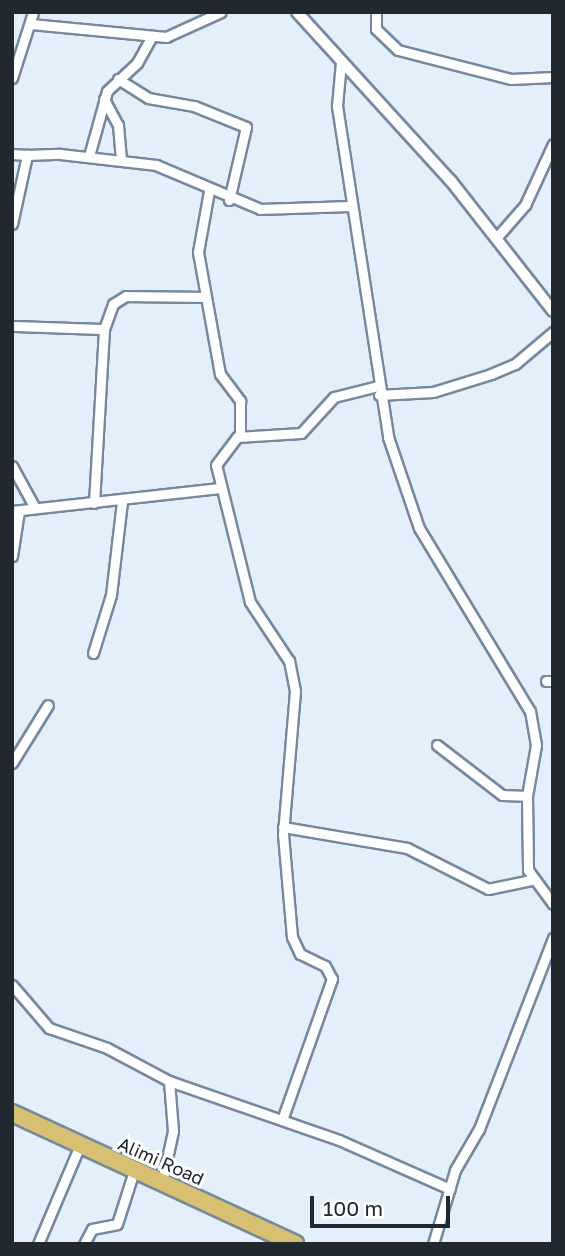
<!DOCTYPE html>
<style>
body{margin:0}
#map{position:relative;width:565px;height:1256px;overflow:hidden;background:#e4effc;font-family:"Golos Text",sans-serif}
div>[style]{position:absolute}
.roads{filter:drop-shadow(2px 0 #77889c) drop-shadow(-2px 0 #77889c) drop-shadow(0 2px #77889c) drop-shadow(0 -2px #77889c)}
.minor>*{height:9px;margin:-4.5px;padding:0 4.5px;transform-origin:4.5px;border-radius:4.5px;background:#fff}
.tertiary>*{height:10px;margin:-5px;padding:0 5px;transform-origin:5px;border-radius:5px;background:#fff}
.trunk>*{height:16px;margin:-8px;padding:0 8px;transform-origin:8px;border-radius:8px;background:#d7c072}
span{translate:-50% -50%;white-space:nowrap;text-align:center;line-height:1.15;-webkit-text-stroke:6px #fff;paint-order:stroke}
.street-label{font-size:18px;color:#212830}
.frame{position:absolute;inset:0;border:14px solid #212830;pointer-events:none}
.scale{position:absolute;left:310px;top:1196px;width:140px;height:32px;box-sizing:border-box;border:4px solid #212830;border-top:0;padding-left:9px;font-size:21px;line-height:24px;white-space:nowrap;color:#212830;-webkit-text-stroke:5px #fff;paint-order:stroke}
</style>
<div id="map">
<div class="roads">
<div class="minor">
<div style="left:376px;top:12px;width:17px;rotate:90deg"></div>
<div style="left:376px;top:29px;width:30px;rotate:44deg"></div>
<div style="left:398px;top:50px;width:117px;rotate:14.4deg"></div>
<div style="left:511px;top:79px;width:42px;rotate:-2.7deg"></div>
<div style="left:31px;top:24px;width:136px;rotate:5.5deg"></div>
<div style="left:166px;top:37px;width:60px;rotate:-24.4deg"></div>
<div style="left:341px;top:62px;width:44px;rotate:95.2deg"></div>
<div style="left:337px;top:106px;width:335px;rotate:81.2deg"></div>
<div style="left:388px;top:437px;width:96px;rotate:71.2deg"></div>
<div style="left:419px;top:528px;width:214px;rotate:58.8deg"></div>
<div style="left:530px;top:711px;width:35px;rotate:80deg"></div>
<div style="left:536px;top:745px;width:52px;rotate:100deg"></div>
<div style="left:527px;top:796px;width:74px;rotate:89.2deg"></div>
<div style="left:528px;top:870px;width:42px;rotate:53.7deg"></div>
<div style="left:12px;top:78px;width:69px;rotate:-72.3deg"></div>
<div style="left:118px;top:79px;width:36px;rotate:32deg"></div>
<div style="left:148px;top:98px;width:47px;rotate:9.9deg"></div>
<div style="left:194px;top:106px;width:56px;rotate:22deg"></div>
<div style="left:246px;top:127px;width:75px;rotate:103.1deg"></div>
<div style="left:104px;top:99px;width:30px;rotate:62deg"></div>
<div style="left:118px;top:125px;width:34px;rotate:85deg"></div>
<div style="left:12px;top:154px;width:15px;rotate:4deg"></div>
<div style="left:89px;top:156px;width:67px;rotate:-74.5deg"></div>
<div style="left:107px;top:91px;width:41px;rotate:-43deg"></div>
<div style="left:137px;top:63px;width:31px;rotate:-61deg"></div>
<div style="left:209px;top:191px;width:62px;rotate:100.2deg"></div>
<div style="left:198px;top:252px;width:124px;rotate:79.8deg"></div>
<div style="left:220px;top:374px;width:34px;rotate:53deg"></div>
<div style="left:240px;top:401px;width:35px;rotate:90deg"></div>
<div style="left:12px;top:224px;width:71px;rotate:-77.7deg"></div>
<div style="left:27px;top:155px;width:33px;rotate:-2deg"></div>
<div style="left:60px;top:154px;width:97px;rotate:6.5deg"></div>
<div style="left:156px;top:165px;width:113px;rotate:22.9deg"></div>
<div style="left:260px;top:209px;width:90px;rotate:-1.9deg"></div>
<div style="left:497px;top:237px;width:43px;rotate:-48.8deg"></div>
<div style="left:525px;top:205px;width:67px;rotate:-65.3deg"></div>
<div style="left:12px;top:326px;width:92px;rotate:1.9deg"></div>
<div style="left:379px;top:395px;width:54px;rotate:-3.2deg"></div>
<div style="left:433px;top:392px;width:61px;rotate:-17.2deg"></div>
<div style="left:491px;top:374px;width:26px;rotate:-23deg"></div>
<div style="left:515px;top:364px;width:50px;rotate:-40.1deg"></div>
<div style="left:12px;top:466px;width:48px;rotate:61.3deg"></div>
<div style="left:94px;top:503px;width:174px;rotate:-86.7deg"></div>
<div style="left:104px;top:329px;width:27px;rotate:-70deg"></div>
<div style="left:113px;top:304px;width:15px;rotate:-32deg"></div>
<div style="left:126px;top:296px;width:78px;rotate:0.7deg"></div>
<div style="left:12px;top:511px;width:209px;rotate:-6.3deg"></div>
<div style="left:12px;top:556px;width:46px;rotate:-81.2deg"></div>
<div style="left:93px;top:653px;width:61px;rotate:-72.8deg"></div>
<div style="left:111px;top:595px;width:94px;rotate:-83.3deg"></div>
<div style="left:546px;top:681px;width:7px"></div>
<div style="left:437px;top:745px;width:82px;rotate:37.6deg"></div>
<div style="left:502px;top:795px;width:25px;rotate:2deg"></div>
<div style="left:12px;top:763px;width:68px;rotate:-58.2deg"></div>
<div style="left:283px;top:827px;width:126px;rotate:9.6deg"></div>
<div style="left:407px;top:848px;width:91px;rotate:26.8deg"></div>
<div style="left:488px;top:889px;width:44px;rotate:-11.8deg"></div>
<div style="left:12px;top:985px;width:57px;rotate:49.3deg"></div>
<div style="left:49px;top:1028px;width:61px;rotate:19deg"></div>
<div style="left:107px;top:1048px;width:70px;rotate:28deg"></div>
<div style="left:169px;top:1081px;width:50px;rotate:85.4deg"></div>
<div style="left:173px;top:1131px;width:52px;rotate:102.2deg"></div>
<div style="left:169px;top:1081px;width:180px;rotate:19.1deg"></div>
<div style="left:339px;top:1140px;width:121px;rotate:23.8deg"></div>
<div style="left:282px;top:1120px;width:150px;rotate:-70.5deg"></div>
<div style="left:332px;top:979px;width:15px;rotate:-118deg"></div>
<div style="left:325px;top:966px;width:28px;rotate:-154deg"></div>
<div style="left:300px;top:954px;width:19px;rotate:-115deg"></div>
<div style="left:292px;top:937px;width:103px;rotate:-95deg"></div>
<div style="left:283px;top:834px;width:144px;rotate:-85.2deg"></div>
<div style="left:295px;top:691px;width:31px;rotate:-101deg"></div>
<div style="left:289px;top:661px;width:71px;rotate:-123.5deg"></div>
<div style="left:250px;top:602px;width:141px;rotate:-103.9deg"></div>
<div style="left:216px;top:465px;width:35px;rotate:-53deg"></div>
<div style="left:237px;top:437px;width:64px;rotate:-3.6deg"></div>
<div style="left:301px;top:433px;width:49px;rotate:-47.5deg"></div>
<div style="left:334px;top:397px;width:45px;rotate:-14deg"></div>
<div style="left:38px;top:1244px;width:100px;rotate:-67deg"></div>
<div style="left:84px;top:1244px;width:17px;rotate:-62deg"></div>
<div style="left:92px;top:1229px;width:25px;rotate:-11deg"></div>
<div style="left:117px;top:1224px;width:49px;rotate:-72.3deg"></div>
<div style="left:433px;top:1244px;width:77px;rotate:-73.4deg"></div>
<div style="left:455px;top:1170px;width:48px;rotate:-59.7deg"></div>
<div style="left:479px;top:1129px;width:205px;rotate:-68.8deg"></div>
</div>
<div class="tertiary">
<div style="left:297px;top:12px;width:229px;rotate:47.7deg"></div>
<div style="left:451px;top:181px;width:165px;rotate:51.9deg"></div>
</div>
<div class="trunk">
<div style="left:12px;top:1113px;width:312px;rotate:24.8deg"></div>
</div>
</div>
<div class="street-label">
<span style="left:161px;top:1161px;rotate:24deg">Alimi Road</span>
</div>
<div class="frame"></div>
<div class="scale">100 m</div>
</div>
